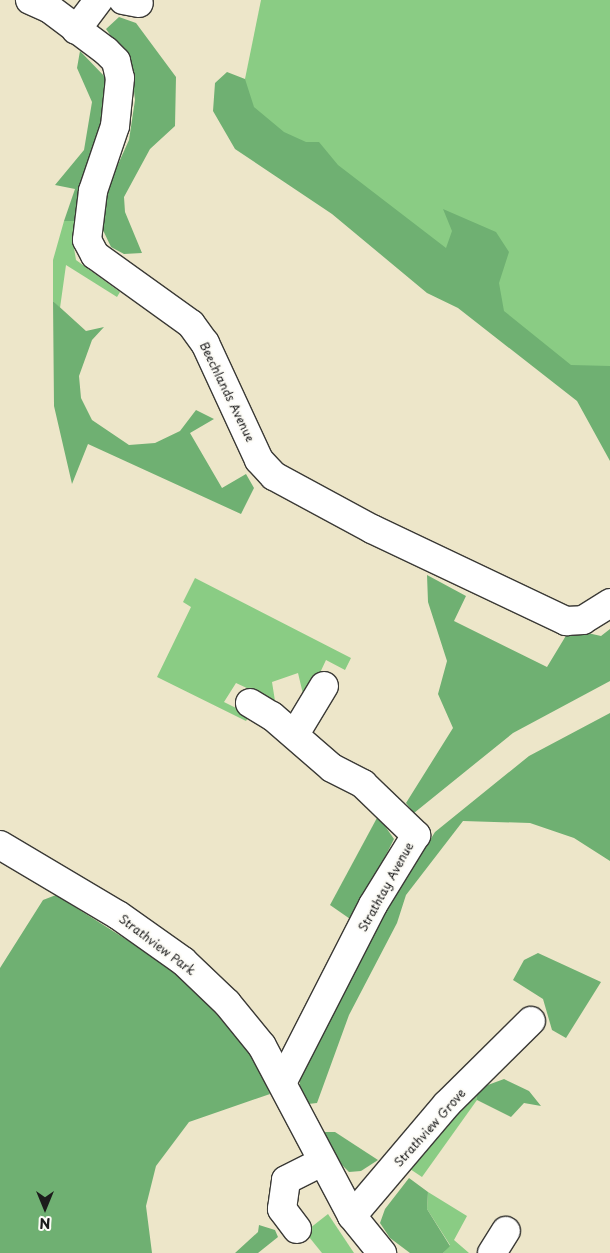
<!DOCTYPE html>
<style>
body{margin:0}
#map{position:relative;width:610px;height:1253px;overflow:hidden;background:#ede6c9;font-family:"Playpen Sans",sans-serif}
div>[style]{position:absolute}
.green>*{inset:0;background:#8acc84}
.forest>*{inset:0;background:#6fb072}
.roads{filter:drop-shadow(1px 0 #3b3a36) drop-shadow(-1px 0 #3b3a36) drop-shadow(0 1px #3b3a36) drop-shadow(0 -1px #3b3a36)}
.minor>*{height:28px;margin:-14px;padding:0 14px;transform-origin:14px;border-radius:14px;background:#fff}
span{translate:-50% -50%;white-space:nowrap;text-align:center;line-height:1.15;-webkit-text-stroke:4.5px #fdfcf7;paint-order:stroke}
.street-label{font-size:12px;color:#1c1c1c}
.north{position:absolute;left:20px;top:1183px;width:50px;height:50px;-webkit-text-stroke:4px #fdfcf7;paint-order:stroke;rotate:180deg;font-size:14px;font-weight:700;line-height:20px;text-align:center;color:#1c1c1c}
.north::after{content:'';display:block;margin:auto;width:18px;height:22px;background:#1c1c1c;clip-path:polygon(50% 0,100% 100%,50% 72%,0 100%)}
</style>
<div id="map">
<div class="green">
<div style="clip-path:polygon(261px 0,610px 0,610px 408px,245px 116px,245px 79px)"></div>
<div style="clip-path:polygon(64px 221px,77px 221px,73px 242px,76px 260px,120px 292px,117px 297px,66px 265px,60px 308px,53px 301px,53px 260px)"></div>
<div style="clip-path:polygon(195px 578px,351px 658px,345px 670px,326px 660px,312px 690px,303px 694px,298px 673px,272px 682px,275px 701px,236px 683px,224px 702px,250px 715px,246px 721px,157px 677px,191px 607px,183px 602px)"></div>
<div style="clip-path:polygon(477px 1089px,477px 1100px,422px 1177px,410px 1169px)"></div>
<div style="clip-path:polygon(428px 1192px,467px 1216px,454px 1240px,469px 1253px,443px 1253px,450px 1245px,427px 1209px)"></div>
<div style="clip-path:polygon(328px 1214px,354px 1253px,322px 1253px,305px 1232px)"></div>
</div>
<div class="forest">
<div style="clip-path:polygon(119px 17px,136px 23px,176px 77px,175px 126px,150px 149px,124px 197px,125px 212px,142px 253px,124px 254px,111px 247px,101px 226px,101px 202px,129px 140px,135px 100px,131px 64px,106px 29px)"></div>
<div style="clip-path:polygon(80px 51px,106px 78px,109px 92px,77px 221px,64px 221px,75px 189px,55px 185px,84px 150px,92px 102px,77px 68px)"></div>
<div style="clip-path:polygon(227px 72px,245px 79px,254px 107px,284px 132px,306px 142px,319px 142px,338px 165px,446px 248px,452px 231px,443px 209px,496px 232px,509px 252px,499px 283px,504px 311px,571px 365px,610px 366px,610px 461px,577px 401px,458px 308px,427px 293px,332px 214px,235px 149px,213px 111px,215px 83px)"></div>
<div style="clip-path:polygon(53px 301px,86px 331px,104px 327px,92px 340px,79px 376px,81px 398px,92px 420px,129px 445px,155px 443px,180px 431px,196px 410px,214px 419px,190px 433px,222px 488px,246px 474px,254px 488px,241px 514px,88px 444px,72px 484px,54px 406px)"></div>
<div style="clip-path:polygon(427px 575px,466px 596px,454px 621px,547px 667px,570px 629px,601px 636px,610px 629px,610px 681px,513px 733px,414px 813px,406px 803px,453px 728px,438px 694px,447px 661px,428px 602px)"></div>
<div style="clip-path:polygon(610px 713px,610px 861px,574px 838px,530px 823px,463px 821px,406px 895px,397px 923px,349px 1015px,317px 1103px,308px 1104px,299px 1096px,301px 1066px,356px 961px,435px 832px,529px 756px)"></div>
<div style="clip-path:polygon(378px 816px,394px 839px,353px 921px,330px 905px)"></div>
<div style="clip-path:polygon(56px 895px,165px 964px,196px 990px,254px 1058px,270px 1094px,189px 1122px,156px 1166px,146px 1206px,152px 1253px,0 1253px,0 968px,43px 900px)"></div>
<div style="clip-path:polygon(538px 953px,601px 982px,566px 1038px,552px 1030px,543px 999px,513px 980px,524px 960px)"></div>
<div style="clip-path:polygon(504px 1079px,529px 1091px,541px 1106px,524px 1103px,511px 1117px,477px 1100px,477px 1089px)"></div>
<div style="clip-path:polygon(324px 1132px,335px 1132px,378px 1160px,361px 1171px,349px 1172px,336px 1159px)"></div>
<div style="clip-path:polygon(409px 1178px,428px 1192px,427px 1209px,450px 1246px,443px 1253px,410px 1253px,390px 1238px,380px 1223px,385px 1209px)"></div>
<div style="clip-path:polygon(259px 1225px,275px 1230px,278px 1237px,258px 1253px,235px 1253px,258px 1232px)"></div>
</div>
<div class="roads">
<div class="minor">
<div style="left:30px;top:0;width:22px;rotate:24deg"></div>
<div style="left:50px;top:9px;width:70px;rotate:36.9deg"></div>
<div style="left:106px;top:51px;width:14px;rotate:45deg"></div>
<div style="left:116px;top:61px;width:17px;rotate:77deg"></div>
<div style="left:120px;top:78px;width:48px;rotate:95.9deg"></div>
<div style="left:115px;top:126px;width:69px;rotate:108.7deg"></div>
<div style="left:93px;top:191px;width:49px;rotate:97deg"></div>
<div style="left:87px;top:240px;width:17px;rotate:62deg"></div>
<div style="left:95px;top:255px;width:118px;rotate:35.7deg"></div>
<div style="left:191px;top:324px;width:24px;rotate:54deg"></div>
<div style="left:205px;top:343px;width:129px;rotate:65.2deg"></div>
<div style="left:259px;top:460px;width:22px;rotate:47deg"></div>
<div style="left:274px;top:476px;width:111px;rotate:28.4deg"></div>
<div style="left:372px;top:529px;width:215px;rotate:25.4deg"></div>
<div style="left:566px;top:621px;width:17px;rotate:-3deg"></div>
<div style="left:583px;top:620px;width:32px;rotate:-32deg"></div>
<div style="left:123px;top:0;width:16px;rotate:11deg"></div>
<div style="left:76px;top:30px;width:38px;rotate:-53deg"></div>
<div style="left:250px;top:703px;width:26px;rotate:31deg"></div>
<div style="left:272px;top:716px;width:79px;rotate:40.9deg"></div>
<div style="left:332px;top:768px;width:35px;rotate:27deg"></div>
<div style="left:363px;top:784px;width:74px;rotate:43.9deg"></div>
<div style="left:416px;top:835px;width:82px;rotate:121.6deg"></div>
<div style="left:373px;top:905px;width:198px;rotate:117.1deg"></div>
<div style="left:295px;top:734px;width:56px;rotate:-58.9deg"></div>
<div style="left:0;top:845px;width:137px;rotate:30.7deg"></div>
<div style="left:118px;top:915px;width:80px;rotate:35.3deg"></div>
<div style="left:183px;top:961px;width:61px;rotate:43.7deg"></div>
<div style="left:227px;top:1003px;width:55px;rotate:50.9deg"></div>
<div style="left:262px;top:1046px;width:192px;rotate:62.1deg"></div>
<div style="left:352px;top:1216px;width:48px;rotate:51deg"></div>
<div style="left:352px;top:1216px;width:147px;rotate:-49.7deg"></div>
<div style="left:447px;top:1104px;width:118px;rotate:-44.7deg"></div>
<div style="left:297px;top:1229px;width:25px;rotate:-127deg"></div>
<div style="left:282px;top:1209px;width:29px;rotate:-82deg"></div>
<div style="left:286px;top:1180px;width:40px;rotate:-26.6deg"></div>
<div style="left:492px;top:1253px;width:26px;rotate:-58deg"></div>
</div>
</div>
<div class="street-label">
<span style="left:227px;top:392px;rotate:64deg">Beechlands Avenue</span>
<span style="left:386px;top:887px;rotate:-61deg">Strathtay Avenue</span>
<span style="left:157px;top:945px;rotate:37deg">Strathview Park</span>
<span style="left:430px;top:1128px;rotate:-48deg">Strathview Grove</span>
</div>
<div class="north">N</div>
</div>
